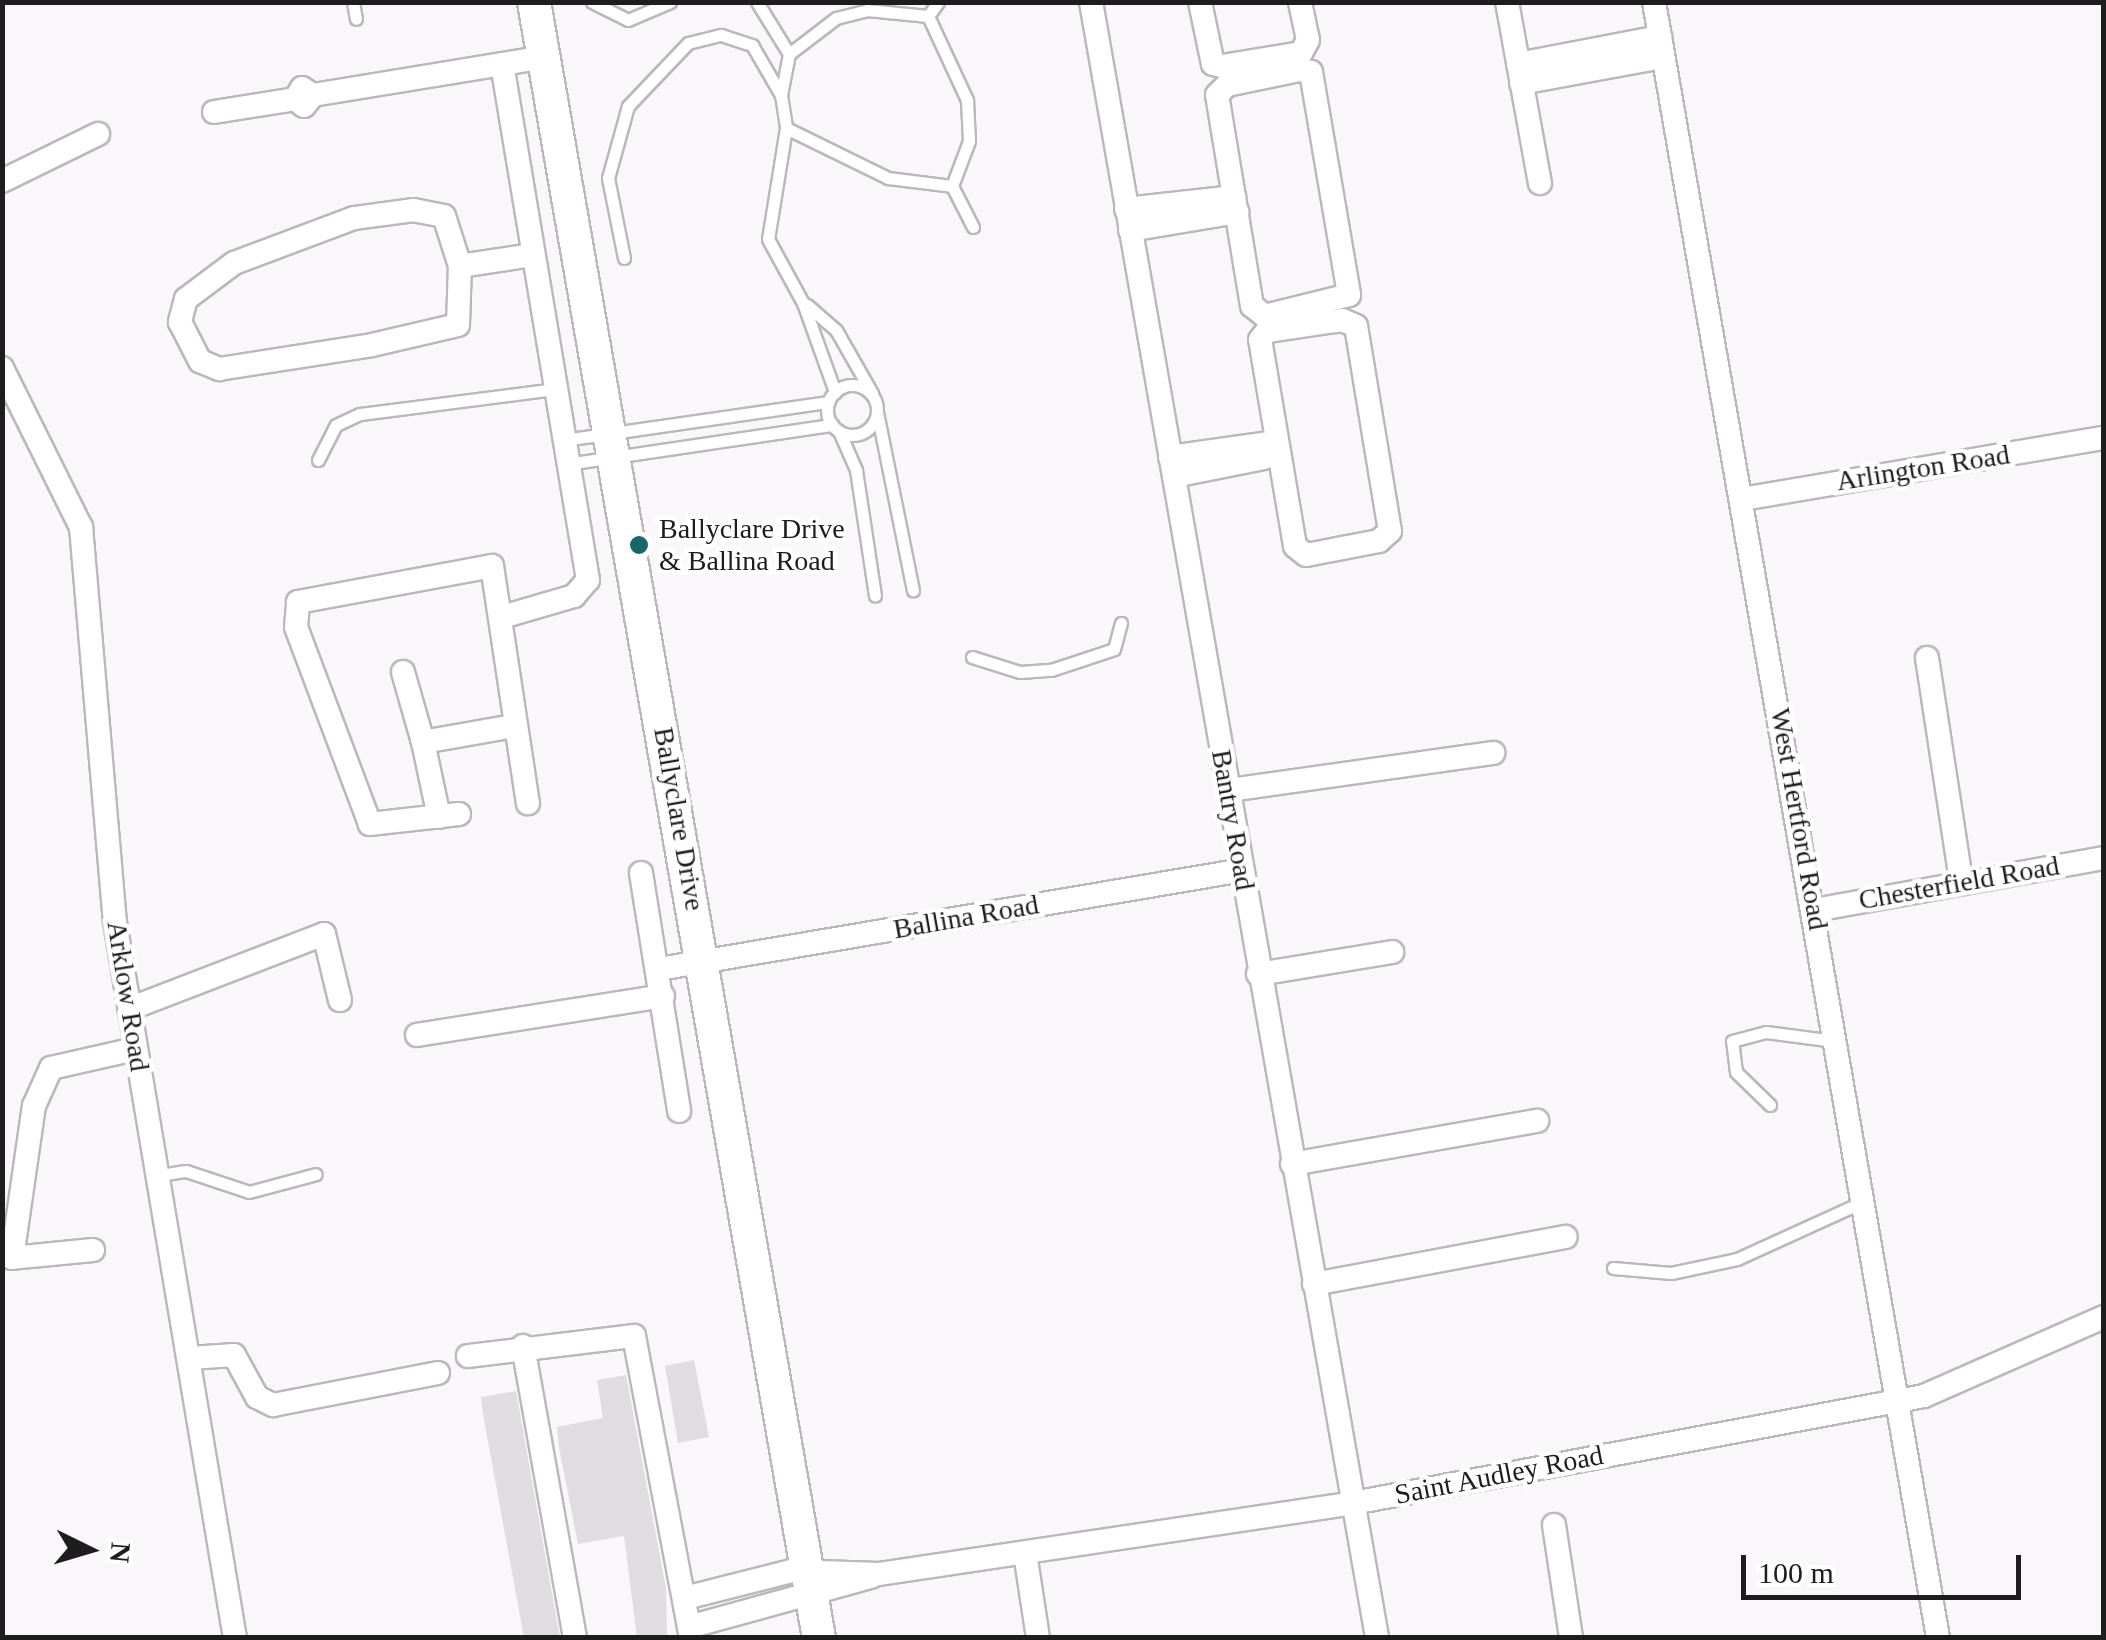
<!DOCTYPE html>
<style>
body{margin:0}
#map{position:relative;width:2106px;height:1640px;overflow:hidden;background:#f9f7f9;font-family:"Times New Roman",serif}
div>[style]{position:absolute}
.building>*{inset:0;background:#dfdddf}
.roads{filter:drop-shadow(2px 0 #bab8bb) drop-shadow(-2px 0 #bab8bb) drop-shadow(0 2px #bab8bb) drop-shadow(0 -2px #bab8bb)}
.lane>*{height:11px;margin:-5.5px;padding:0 5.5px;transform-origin:5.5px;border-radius:5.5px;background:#fff}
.lane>.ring{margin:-5.5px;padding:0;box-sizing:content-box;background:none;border:11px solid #fff;border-radius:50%}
.street>*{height:22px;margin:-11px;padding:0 11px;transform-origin:11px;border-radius:11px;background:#fff}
.secondary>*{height:32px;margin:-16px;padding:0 16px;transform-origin:16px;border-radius:16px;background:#fff}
.dots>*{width:28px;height:28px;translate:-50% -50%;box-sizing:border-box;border:5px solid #fff;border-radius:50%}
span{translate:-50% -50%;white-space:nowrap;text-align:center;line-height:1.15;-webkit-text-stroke:9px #fff;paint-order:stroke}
.street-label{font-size:28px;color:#1e1d1e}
.poi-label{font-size:28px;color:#1e1d1e}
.left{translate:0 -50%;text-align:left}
.frame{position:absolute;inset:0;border:5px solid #1e1d1e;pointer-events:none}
.north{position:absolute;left:40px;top:1500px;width:100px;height:100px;-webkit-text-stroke:8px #fff;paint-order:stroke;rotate:95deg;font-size:28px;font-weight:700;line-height:40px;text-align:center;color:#1e1d1e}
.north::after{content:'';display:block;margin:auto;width:35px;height:45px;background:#1e1d1e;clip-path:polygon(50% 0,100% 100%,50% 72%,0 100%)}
.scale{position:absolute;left:1741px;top:1555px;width:280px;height:45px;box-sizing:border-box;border:5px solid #1e1d1e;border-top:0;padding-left:12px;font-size:30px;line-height:35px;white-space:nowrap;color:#1e1d1e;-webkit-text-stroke:8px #fff;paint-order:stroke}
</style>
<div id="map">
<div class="building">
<div style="clip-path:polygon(694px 1360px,709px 1437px,678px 1443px,665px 1366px)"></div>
<div style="clip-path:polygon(626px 1375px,666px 1588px,667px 1638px,637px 1638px,624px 1536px,578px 1544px,559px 1448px,557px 1427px,603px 1418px,597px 1380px)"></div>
<div style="clip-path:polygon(516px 1391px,560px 1638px,524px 1638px,483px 1414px,481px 1397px)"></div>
</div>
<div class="roads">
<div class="lane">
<div style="left:353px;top:2px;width:17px;rotate:80deg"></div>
<div style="left:592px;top:2px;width:40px;rotate:26.6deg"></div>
<div style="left:628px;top:20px;width:46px;rotate:-23.2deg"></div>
<div style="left:757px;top:2px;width:61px;rotate:58.4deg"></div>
<div style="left:928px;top:16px;width:93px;rotate:65.1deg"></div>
<div style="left:967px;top:100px;width:41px;rotate:87.2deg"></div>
<div style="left:969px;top:141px;width:48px;rotate:110.7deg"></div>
<div style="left:952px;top:186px;width:46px;rotate:62.9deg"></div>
<div style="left:781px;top:95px;width:42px;rotate:-79deg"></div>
<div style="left:789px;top:54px;width:59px;rotate:-37.5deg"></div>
<div style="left:836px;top:18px;width:32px;rotate:-14deg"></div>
<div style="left:867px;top:10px;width:61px;rotate:5.6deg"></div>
<div style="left:928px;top:16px;width:17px;rotate:-54deg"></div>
<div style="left:786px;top:128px;width:114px;rotate:26.1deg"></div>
<div style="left:888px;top:178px;width:64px;rotate:7.1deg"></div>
<div style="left:624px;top:258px;width:82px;rotate:-101.3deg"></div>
<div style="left:608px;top:178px;width:75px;rotate:-74.5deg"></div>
<div style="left:628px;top:106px;width:87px;rotate:-46.4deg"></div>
<div style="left:688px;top:43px;width:34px;rotate:-14deg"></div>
<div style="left:721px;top:35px;width:33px;rotate:18deg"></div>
<div style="left:752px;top:45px;width:58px;rotate:59.9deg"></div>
<div style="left:781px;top:95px;width:33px;rotate:81deg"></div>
<div style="left:786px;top:128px;width:112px;rotate:99.2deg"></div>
<div style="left:768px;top:239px;width:73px;rotate:61.3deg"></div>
<div style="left:803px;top:303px;width:95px;rotate:70.2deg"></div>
<div style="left:807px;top:305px;width:38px;rotate:41deg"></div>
<div style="left:836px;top:330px;width:73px;rotate:60.3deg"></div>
<div class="ring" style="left:827px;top:385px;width:39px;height:39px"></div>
<div style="left:877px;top:412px;width:182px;rotate:78.6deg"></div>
<div style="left:839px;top:431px;width:43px;rotate:66.4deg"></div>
<div style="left:856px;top:470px;width:127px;rotate:81.4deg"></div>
<div style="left:564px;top:440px;width:267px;rotate:-8.2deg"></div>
<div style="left:318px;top:460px;width:39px;rotate:-63deg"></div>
<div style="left:336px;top:425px;width:26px;rotate:-25deg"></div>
<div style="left:360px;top:414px;width:198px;rotate:-7.3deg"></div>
<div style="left:567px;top:464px;width:268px;rotate:-8.4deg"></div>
<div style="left:972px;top:657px;width:50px;rotate:17.4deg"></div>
<div style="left:1020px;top:672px;width:31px;rotate:-4deg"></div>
<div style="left:1051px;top:670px;width:66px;rotate:-18.4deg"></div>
<div style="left:1114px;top:649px;width:27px;rotate:-75deg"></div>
<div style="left:1770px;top:1105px;width:47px;rotate:-135.9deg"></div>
<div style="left:1736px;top:1072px;width:31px;rotate:-97deg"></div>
<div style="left:1732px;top:1041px;width:35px;rotate:-15deg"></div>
<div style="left:1766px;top:1032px;width:69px;rotate:7.5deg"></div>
<div style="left:160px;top:1175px;width:26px;rotate:-9deg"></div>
<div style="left:186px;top:1171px;width:66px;rotate:18.4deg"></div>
<div style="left:249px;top:1192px;width:69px;rotate:-15deg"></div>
<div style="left:1613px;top:1268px;width:58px;rotate:4.9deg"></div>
<div style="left:1671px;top:1273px;width:67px;rotate:-12deg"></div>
<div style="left:1737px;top:1259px;width:137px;rotate:-24.5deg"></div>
</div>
<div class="street">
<div style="left:1091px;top:2px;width:1661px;rotate:80.08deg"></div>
<div style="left:1200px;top:2px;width:63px;rotate:78.2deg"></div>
<div style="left:1213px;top:64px;width:9px;rotate:13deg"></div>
<div style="left:1222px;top:66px;width:80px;rotate:-9.3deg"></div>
<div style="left:1301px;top:53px;width:15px;rotate:-62deg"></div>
<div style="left:1308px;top:40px;width:39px;rotate:-102deg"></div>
<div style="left:1507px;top:2px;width:184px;rotate:79.7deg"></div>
<div style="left:1654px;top:2px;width:1660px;rotate:80.15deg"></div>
<div style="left:1518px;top:64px;width:145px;rotate:-10.8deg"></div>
<div style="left:1299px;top:70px;width:12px;rotate:9deg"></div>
<div style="left:1311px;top:72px;width:226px;rotate:80.3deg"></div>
<div style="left:1349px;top:295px;width:87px;rotate:166deg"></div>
<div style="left:1265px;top:316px;width:16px;rotate:-142deg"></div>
<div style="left:1252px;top:306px;width:214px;rotate:-99.4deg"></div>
<div style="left:1217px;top:95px;width:14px;rotate:-45deg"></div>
<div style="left:1227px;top:85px;width:74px;rotate:-11.8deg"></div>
<div style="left:1521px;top:83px;width:144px;rotate:-10.4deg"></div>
<div style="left:313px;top:95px;width:236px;rotate:-9.3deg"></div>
<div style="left:214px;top:112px;width:82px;rotate:-9.1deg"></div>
<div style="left:295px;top:99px;width:11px;rotate:38deg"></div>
<div style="left:304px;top:106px;width:14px;rotate:-51deg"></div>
<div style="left:313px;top:95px;width:13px;rotate:-148deg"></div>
<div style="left:302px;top:88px;width:13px;rotate:122deg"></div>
<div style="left:2px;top:181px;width:107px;rotate:-26.1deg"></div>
<div style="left:1126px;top:209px;width:109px;rotate:-6.3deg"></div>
<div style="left:1130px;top:230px;width:109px;rotate:-9.5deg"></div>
<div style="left:460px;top:266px;width:52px;rotate:-107.7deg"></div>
<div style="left:444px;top:216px;width:31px;rotate:-169deg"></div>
<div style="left:414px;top:210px;width:61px;rotate:172.4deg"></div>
<div style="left:354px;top:218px;width:128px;rotate:159.4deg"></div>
<div style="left:234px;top:263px;width:60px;rotate:143.1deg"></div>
<div style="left:186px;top:299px;width:24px;rotate:105deg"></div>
<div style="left:180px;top:322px;width:44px;rotate:62.9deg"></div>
<div style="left:200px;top:361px;width:21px;rotate:23deg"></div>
<div style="left:219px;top:369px;width:155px;rotate:-8.9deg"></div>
<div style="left:372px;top:345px;width:88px;rotate:-13.1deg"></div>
<div style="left:458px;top:325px;width:59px;rotate:-88.1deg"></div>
<div style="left:460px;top:266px;width:74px;rotate:-8.6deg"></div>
<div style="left:1342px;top:320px;width:15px;rotate:23deg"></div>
<div style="left:1356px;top:326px;width:208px;rotate:80.6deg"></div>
<div style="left:1390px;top:531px;width:15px;rotate:138deg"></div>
<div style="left:1379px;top:541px;width:74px;rotate:169.1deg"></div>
<div style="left:1306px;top:555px;width:14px;rotate:-141deg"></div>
<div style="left:1295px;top:546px;width:209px;rotate:-99.6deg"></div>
<div style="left:1260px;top:340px;width:11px;rotate:-52deg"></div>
<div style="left:1267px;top:331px;width:76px;rotate:-8.3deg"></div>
<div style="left:2px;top:368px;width:178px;rotate:63.6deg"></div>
<div style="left:81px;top:527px;width:396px;rotate:85.1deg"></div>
<div style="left:115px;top:922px;width:726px;rotate:80.49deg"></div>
<div style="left:1170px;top:457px;width:106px;rotate:-8.1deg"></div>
<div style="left:1174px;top:476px;width:92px;rotate:-11.3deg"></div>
<div style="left:1742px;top:499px;width:367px;rotate:-9.6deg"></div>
<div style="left:502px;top:617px;width:75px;rotate:-16.3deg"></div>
<div style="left:574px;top:596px;width:21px;rotate:-49deg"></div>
<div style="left:588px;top:580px;width:523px;rotate:-99.46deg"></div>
<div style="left:1927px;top:658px;width:225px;rotate:81.3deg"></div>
<div style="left:403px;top:672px;width:73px;rotate:74.1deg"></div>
<div style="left:1229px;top:790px;width:267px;rotate:-8deg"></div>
<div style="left:459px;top:814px;width:90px;rotate:173.6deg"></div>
<div style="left:370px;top:824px;width:210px;rotate:-110.6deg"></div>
<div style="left:296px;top:627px;width:25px;rotate:-85deg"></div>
<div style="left:298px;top:602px;width:197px;rotate:-10.5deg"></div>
<div style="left:492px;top:566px;width:240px;rotate:81.4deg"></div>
<div style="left:439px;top:817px;width:77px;rotate:-102deg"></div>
<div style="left:423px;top:742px;width:92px;rotate:-10deg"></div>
<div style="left:641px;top:873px;width:241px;rotate:80.9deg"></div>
<div style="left:1815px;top:910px;width:294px;rotate:-10.2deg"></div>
<div style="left:659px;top:969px;width:592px;rotate:-9.62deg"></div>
<div style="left:1258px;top:974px;width:136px;rotate:-9.3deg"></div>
<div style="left:129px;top:1009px;width:209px;rotate:-21deg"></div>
<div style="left:324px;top:934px;width:68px;rotate:76.4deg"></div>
<div style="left:417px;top:1035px;width:249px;rotate:-9deg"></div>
<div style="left:1292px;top:1164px;width:249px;rotate:-10deg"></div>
<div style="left:93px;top:1250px;width:81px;rotate:174.4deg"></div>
<div style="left:12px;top:1258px;width:154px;rotate:-81.8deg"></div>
<div style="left:34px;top:1106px;width:42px;rotate:-65.9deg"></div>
<div style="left:51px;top:1068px;width:86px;rotate:-12.7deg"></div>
<div style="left:1314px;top:1284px;width:256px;rotate:-10.6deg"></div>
<div style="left:523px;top:1346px;width:297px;rotate:79.9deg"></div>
<div style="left:468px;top:1356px;width:167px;rotate:-6.9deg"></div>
<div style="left:634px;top:1336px;width:307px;rotate:79.3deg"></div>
<div style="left:190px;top:1358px;width:44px;rotate:-3.9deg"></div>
<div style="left:234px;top:1355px;width:48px;rotate:61.3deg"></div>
<div style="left:257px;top:1397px;width:18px;rotate:27deg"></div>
<div style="left:273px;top:1405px;width:168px;rotate:-11deg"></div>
<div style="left:1554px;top:1525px;width:114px;rotate:81.4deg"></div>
<div style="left:1025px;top:1553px;width:86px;rotate:81.3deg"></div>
<div style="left:685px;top:1598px;width:110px;rotate:-14.2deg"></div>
<div style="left:792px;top:1571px;width:87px;rotate:2deg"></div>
<div style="left:879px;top:1574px;width:479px;rotate:-8.5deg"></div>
<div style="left:1353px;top:1503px;width:581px;rotate:-10.61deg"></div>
<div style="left:1924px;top:1396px;width:197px;rotate:-23.7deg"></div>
<div style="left:689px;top:1627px;width:189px;rotate:-15.4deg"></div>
</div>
<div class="secondary">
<div style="left:534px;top:2px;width:1661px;rotate:80.12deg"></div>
</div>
</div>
<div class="dots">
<div style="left:639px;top:545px;background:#19676a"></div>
</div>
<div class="street-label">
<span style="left:1923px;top:468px;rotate:-9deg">Arlington Road</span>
<span style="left:679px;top:819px;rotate:80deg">Ballyclare Drive</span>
<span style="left:1799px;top:819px;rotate:80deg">West Hertford Road</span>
<span style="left:1233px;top:820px;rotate:80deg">Bantry Road</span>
<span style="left:1959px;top:883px;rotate:-10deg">Chesterfield Road</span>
<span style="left:966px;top:917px;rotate:-10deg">Ballina Road</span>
<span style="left:128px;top:996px;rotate:81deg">Arklow Road</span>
<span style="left:1499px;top:1475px;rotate:-11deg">Saint Audley Road</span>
</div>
<div class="poi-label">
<span class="left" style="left:659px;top:545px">Ballyclare Drive<br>&amp; Ballina Road</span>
</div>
<div class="frame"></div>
<div class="north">N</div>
<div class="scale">100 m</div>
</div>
